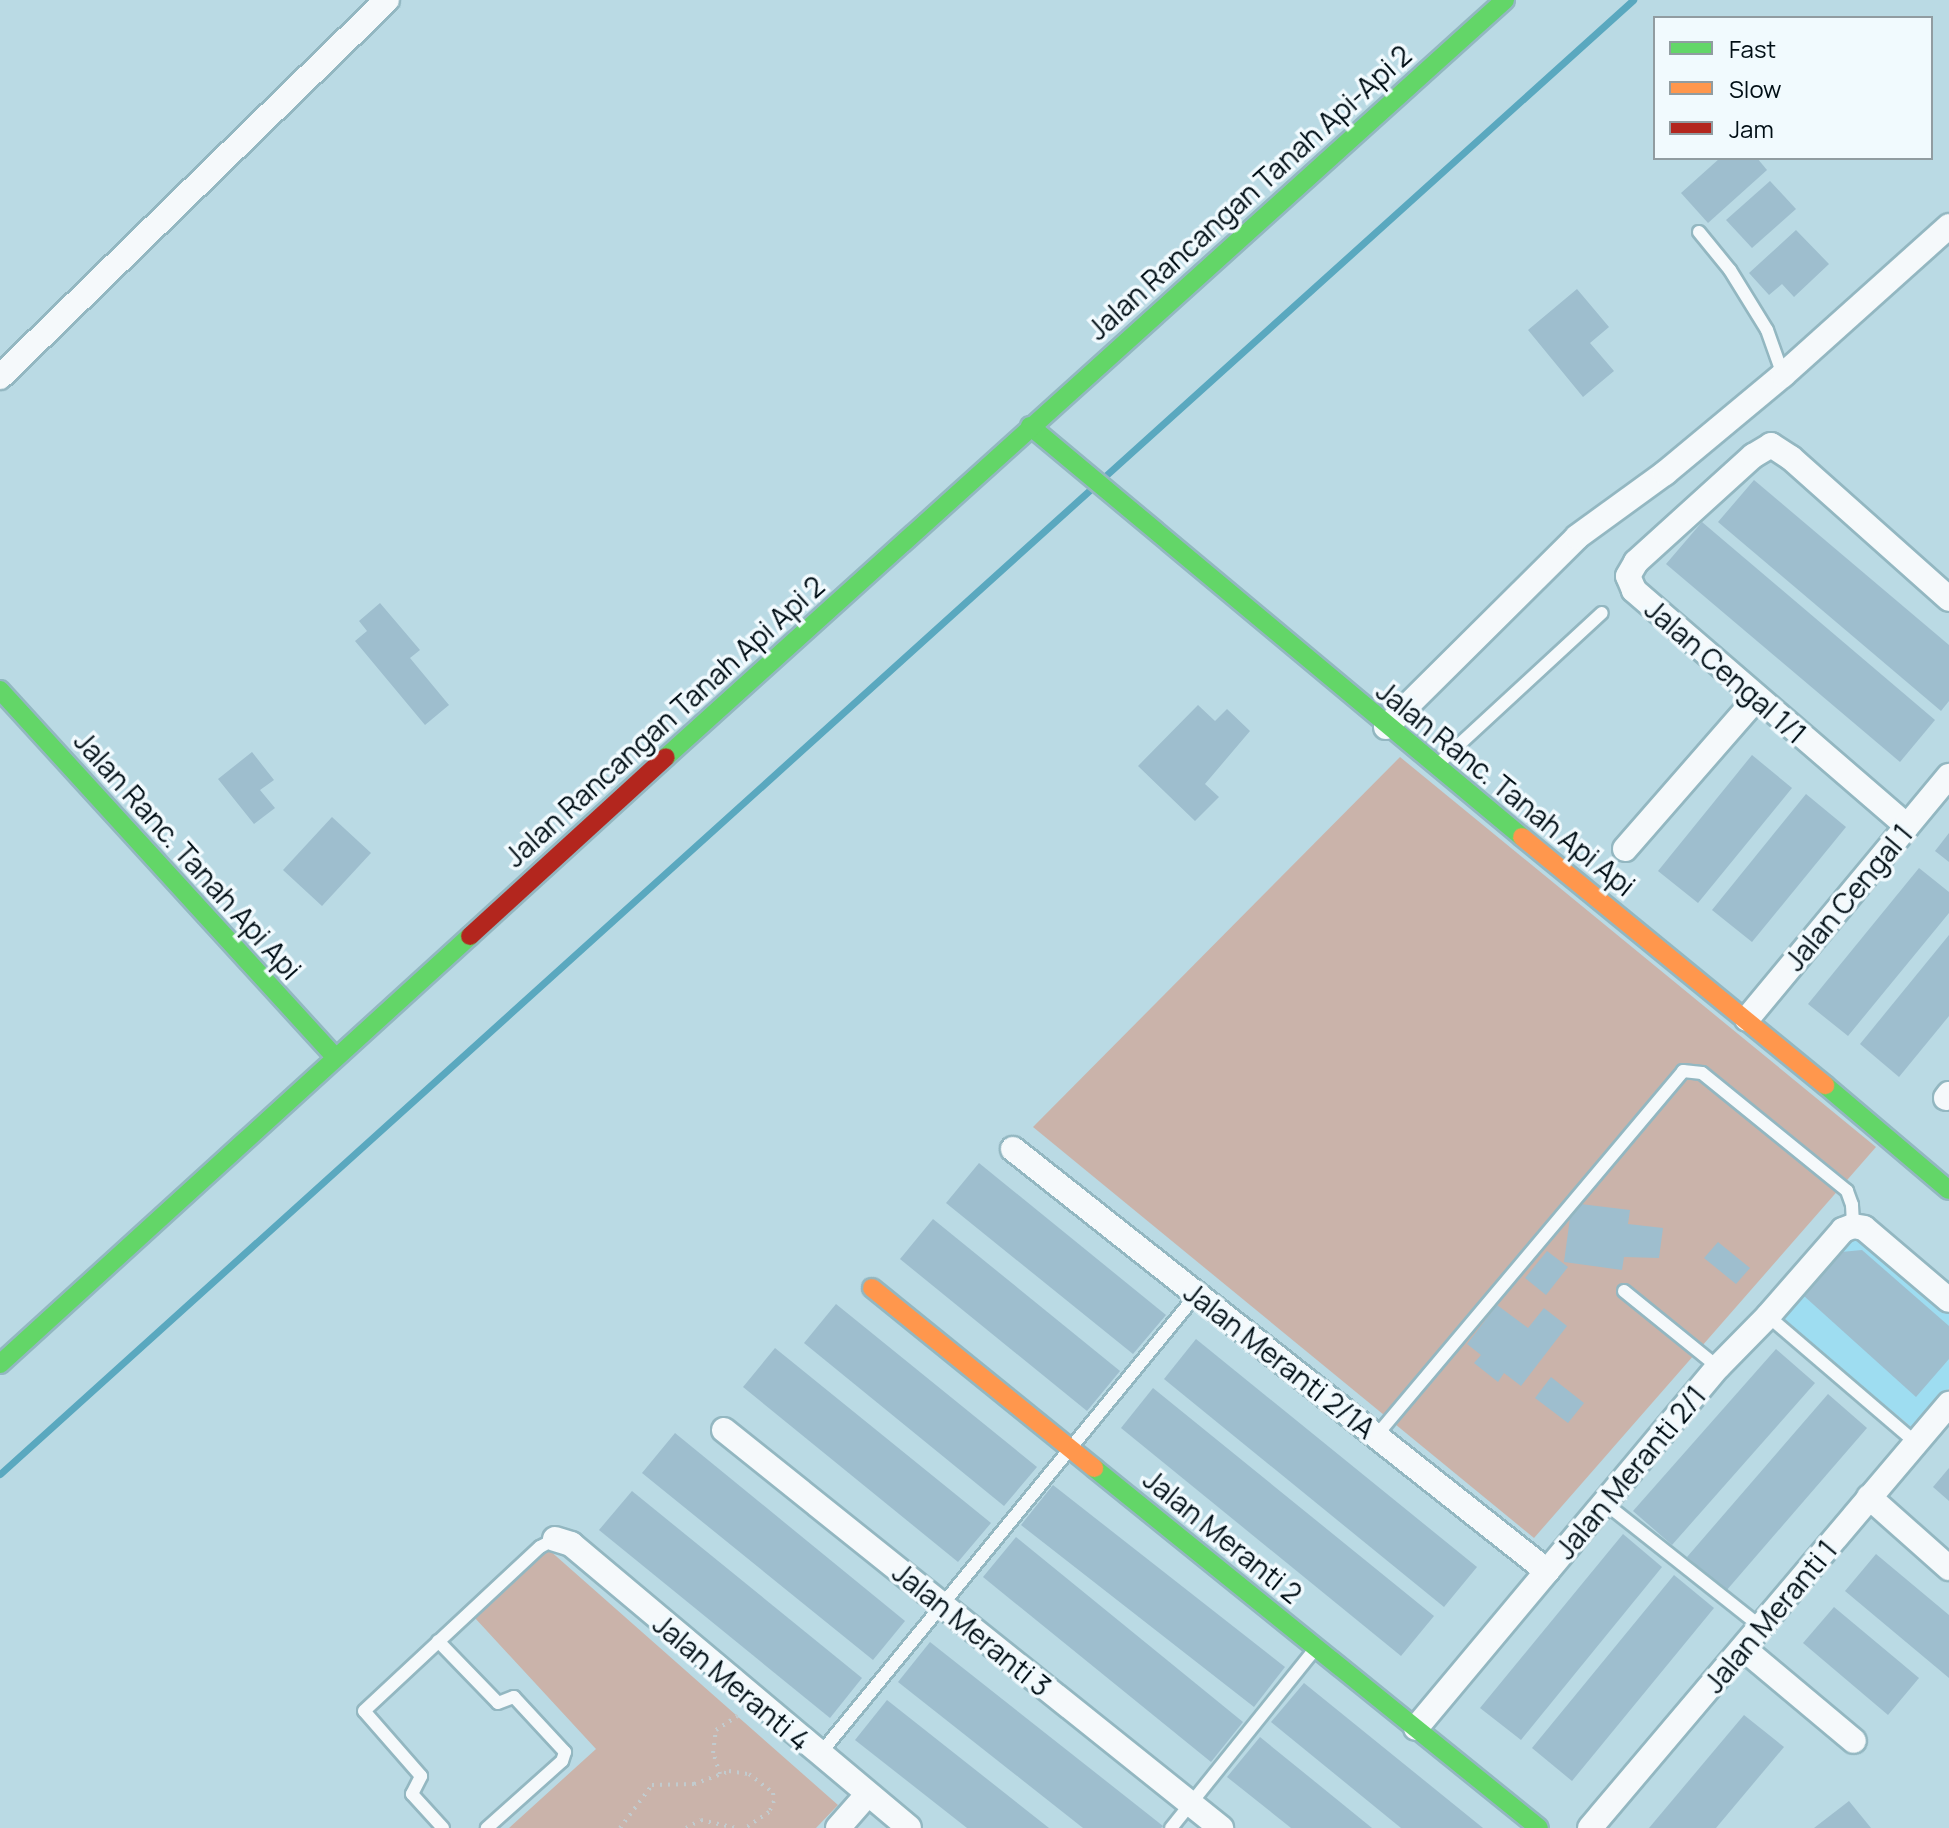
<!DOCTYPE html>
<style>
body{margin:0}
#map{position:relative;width:1949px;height:1828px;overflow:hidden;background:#badae4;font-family:Manrope,sans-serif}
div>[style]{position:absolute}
.built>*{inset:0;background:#9eddf1}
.green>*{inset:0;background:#cab3aa}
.stream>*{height:7px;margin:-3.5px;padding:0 3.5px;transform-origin:3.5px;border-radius:3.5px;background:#5aa8bf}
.building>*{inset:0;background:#9ebece}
.path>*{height:4px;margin-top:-2px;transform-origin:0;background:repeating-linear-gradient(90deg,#c2cbce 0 2px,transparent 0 8px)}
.roads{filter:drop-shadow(2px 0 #93b7c1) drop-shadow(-2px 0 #93b7c1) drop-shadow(0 2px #93b7c1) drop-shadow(0 -2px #93b7c1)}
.lane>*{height:12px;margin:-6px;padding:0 6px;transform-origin:6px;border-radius:6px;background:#f5f9fb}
.street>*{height:24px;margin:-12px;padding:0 12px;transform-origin:12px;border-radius:12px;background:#f5f9fb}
.fast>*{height:18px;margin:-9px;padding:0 9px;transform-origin:9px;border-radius:9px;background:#63d668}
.slow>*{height:18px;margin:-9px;padding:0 9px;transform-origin:9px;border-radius:9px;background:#ff974d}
.jam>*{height:18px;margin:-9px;padding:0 9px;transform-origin:9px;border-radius:9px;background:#b3261e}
span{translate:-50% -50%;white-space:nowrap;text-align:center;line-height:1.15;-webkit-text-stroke:7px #f1fafe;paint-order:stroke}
.street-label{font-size:28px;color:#000e15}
.legend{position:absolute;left:1653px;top:16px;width:280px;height:144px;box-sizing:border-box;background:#f1fafe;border:2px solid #919ca1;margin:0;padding:10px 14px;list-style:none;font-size:24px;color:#000e15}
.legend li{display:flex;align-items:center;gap:16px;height:40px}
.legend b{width:40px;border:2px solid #919ca1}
</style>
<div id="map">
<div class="built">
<div style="clip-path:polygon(1850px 1231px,1949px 1312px,1949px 1388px,1914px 1429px,1778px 1317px)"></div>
</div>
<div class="green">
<div style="clip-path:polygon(1400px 757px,1876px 1147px,1534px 1538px,1033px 1127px)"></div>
<div style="clip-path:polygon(548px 1549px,838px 1805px,816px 1828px,509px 1828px,596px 1749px,475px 1618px)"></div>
</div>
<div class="stream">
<div style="left:1103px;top:478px;width:714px;rotate:-42.05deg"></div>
<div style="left:0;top:1474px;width:1470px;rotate:-42.08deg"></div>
</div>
<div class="building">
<div style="clip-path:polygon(1720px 158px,1757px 158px,1767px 170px,1708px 223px,1681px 193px)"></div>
<div style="clip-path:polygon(1770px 181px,1796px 209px,1752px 248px,1726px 220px)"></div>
<div style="clip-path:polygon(1796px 230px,1829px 264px,1794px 297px,1782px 284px,1769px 295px,1749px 273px)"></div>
<div style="clip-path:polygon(1577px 289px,1609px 327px,1590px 343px,1614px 371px,1583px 397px,1528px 330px)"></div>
<div style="clip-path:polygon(1754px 480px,1949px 645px,1949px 701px,1941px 711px,1718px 522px)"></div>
<div style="clip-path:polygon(1702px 522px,1935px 720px,1900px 762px,1666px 564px)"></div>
<div style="clip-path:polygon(380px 603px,420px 650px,410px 658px,449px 705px,425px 725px,355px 641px,367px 631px,359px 621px)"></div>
<div style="clip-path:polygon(1198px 705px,1215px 721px,1227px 709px,1250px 731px,1205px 784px,1219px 797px,1195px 821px,1138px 766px)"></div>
<div style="clip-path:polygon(252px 752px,274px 780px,260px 790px,275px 808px,254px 824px,218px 779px)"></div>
<div style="clip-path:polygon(1752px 755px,1792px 788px,1698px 903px,1658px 871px)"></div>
<div style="clip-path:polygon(1806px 794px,1846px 827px,1752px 942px,1712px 910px)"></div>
<div style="clip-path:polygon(332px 817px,371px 853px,322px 906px,283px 870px)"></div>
<div style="clip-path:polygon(1949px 833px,1949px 862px,1935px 851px)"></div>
<div style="clip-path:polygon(1919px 868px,1949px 892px,1949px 913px,1848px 1036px,1808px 1004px)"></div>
<div style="clip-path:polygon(1949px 935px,1949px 1016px,1899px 1077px,1860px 1044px)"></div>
<div style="clip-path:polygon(979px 1163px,1166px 1315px,1133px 1354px,946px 1203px)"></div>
<div style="clip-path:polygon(1572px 1203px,1630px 1210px,1628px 1224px,1663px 1228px,1659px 1258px,1624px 1257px,1622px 1270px,1564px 1262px)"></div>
<div style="clip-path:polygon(933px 1219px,1120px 1371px,1087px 1411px,900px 1259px)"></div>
<div style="clip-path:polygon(1718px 1242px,1750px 1268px,1736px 1284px,1704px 1258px)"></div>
<div style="clip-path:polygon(1862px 1250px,1949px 1326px,1949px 1359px,1916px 1397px,1804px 1296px,1841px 1252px)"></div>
<div style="clip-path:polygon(1547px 1251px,1568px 1267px,1546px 1295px,1525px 1278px)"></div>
<div style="clip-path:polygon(836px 1304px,1037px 1467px,1004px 1506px,804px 1343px)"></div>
<div style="clip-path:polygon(1497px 1305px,1528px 1328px,1544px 1308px,1567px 1326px,1521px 1386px,1504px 1373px,1498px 1382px,1474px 1363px,1481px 1355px,1467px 1344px)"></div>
<div style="clip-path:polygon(1196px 1339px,1477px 1567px,1444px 1607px,1164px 1379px)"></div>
<div style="clip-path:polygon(775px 1348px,991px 1523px,958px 1562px,743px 1387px)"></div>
<div style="clip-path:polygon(1776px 1349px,1815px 1383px,1672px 1545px,1633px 1511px)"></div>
<div style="clip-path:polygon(1551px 1377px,1584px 1403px,1568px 1423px,1535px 1398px)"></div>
<div style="clip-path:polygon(1153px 1388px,1434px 1616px,1401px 1656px,1121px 1428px)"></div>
<div style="clip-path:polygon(1828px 1394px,1867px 1428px,1726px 1591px,1687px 1557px)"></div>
<div style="clip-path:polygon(675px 1433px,905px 1621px,873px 1660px,642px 1473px)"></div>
<div style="clip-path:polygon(1949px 1468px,1949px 1501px,1933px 1487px)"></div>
<div style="clip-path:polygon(1053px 1485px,1285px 1667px,1254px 1707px,1021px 1525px)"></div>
<div style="clip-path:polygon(632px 1491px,862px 1678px,830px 1718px,599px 1530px)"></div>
<div style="clip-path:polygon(1623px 1534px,1662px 1567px,1521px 1740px,1480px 1708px)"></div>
<div style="clip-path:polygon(1016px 1537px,1243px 1722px,1211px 1762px,983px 1577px)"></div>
<div style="clip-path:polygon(1876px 1554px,1949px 1615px,1949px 1678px,1845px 1591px)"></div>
<div style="clip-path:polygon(1674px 1575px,1714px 1608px,1572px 1781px,1532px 1748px)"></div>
<div style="clip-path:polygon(1834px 1607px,1919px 1678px,1888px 1715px,1803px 1643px)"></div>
<div style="clip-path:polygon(930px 1642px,1163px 1826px,1161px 1828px,1083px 1828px,898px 1682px)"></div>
<div style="clip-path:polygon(1304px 1683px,1483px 1828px,1401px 1828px,1271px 1722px)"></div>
<div style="clip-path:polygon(887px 1700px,1049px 1828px,967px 1828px,855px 1740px)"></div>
<div style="clip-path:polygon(1744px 1715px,1784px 1747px,1716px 1828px,1649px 1828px)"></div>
<div style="clip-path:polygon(1260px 1737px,1372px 1828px,1291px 1828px,1227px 1777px)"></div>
<div style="clip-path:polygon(1849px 1801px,1871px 1828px,1814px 1828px)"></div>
</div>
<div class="path">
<div style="left:720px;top:1774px;width:22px;rotate:-108deg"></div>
<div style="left:713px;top:1753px;width:23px;rotate:-83deg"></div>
<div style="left:716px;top:1730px;width:27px;rotate:-33deg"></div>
<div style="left:620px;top:1828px;width:54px;rotate:-53.3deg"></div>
<div style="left:652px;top:1785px;width:42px;rotate:-1.4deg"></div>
<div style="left:694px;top:1784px;width:37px;rotate:-20deg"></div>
<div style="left:729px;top:1771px;width:20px;rotate:9deg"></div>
<div style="left:749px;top:1774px;width:31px;rotate:38deg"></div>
<div style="left:773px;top:1793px;width:8px;rotate:83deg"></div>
<div style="left:774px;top:1801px;width:12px;rotate:114deg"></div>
<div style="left:769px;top:1812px;width:29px;rotate:146deg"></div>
<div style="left:686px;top:1828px;width:17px;rotate:-28deg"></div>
<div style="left:701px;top:1820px;width:37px;rotate:13deg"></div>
</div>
<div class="roads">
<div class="lane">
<div style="left:1699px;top:232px;width:49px;rotate:50.8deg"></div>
<div style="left:1730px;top:270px;width:70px;rotate:58.3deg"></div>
<div style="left:1767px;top:330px;width:48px;rotate:70.4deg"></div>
<div style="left:1437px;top:765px;width:224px;rotate:-42.7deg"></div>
<div style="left:1624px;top:1291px;width:121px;rotate:39deg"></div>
<div style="left:1768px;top:1316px;width:195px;rotate:40.6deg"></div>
<div style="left:1376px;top:1436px;width:477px;rotate:-49.9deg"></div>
<div style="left:1683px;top:1071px;width:19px;rotate:6deg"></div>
<div style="left:1702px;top:1073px;width:187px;rotate:39.1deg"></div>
<div style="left:1847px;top:1191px;width:15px;rotate:70deg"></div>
<div style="left:1852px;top:1205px;width:21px;rotate:87deg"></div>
<div style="left:1606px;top:1504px;width:198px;rotate:38.4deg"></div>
<div style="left:438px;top:1641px;width:86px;rotate:45.9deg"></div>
<div style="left:498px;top:1703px;width:17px;rotate:-21deg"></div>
<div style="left:514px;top:1697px;width:75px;rotate:47.2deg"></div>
<div style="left:565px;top:1752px;width:9px;rotate:108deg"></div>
<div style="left:562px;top:1761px;width:101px;rotate:138.2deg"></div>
<div style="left:819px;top:1755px;width:596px;rotate:-50.65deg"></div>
<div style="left:443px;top:1828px;width:46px;rotate:-132.4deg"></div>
<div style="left:412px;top:1794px;width:20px;rotate:-63deg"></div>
<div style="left:421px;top:1776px;width:86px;rotate:-131.2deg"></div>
<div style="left:364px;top:1711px;width:241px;rotate:-43deg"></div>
<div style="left:540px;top:1547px;width:17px;rotate:-28deg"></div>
<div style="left:1171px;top:1828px;width:228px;rotate:-51.2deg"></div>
</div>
<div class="street">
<div style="left:0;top:377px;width:540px;rotate:-44.25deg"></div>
<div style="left:1386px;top:727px;width:269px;rotate:-44.8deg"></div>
<div style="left:1577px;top:537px;width:109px;rotate:-36deg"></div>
<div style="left:1665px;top:473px;width:153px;rotate:-39.7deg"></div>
<div style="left:1783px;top:375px;width:223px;rotate:-41.9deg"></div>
<div style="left:1907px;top:826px;width:361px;rotate:-139.2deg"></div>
<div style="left:1634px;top:590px;width:15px;rotate:-113deg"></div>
<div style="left:1628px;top:576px;width:16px;rotate:-60deg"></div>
<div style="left:1636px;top:562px;width:158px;rotate:-42.2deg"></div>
<div style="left:1753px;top:456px;width:21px;rotate:-31deg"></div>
<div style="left:1771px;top:445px;width:24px;rotate:33deg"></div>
<div style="left:1791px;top:458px;width:212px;rotate:41.7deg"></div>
<div style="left:1625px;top:849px;width:199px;rotate:-48.9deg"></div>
<div style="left:1747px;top:1019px;width:316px;rotate:-50.3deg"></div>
<div style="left:1946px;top:1098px;width:5px;rotate:-53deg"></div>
<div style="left:1013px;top:1149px;width:681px;rotate:38.32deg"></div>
<div style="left:724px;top:1430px;width:637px;rotate:38.69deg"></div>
<div style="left:1869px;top:1497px;width:107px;rotate:41.6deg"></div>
<div style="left:555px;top:1539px;width:17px;rotate:17deg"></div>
<div style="left:571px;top:1544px;width:441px;rotate:40deg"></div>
<div style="left:1744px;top:1649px;width:143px;rotate:39.9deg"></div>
<div style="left:1416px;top:1728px;width:471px;rotate:-50.1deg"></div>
<div style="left:1718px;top:1367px;width:71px;rotate:-45.6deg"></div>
<div style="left:1768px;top:1316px;width:114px;rotate:-48.9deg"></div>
<div style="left:1843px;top:1230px;width:11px;rotate:-22deg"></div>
<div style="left:1853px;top:1226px;width:11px;rotate:10deg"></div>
<div style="left:1864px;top:1228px;width:111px;rotate:40.3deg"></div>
<div style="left:838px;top:1828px;width:44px;rotate:-48.7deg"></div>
<div style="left:1590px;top:1828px;width:556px;rotate:-49.75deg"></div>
</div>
<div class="fast">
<div style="left:1030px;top:426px;width:641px;rotate:39.87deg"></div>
<div style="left:0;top:690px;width:497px;rotate:47.6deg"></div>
<div style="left:666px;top:757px;width:1130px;rotate:-42.06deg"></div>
<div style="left:1825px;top:1085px;width:162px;rotate:40.3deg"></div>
<div style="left:0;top:1364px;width:636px;rotate:-42.32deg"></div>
<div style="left:1094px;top:1468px;width:572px;rotate:38.97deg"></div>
</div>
<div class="slow">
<div style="left:1522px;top:837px;width:392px;rotate:39.3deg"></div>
<div style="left:872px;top:1288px;width:286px;rotate:39deg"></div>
</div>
<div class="jam">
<div style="left:470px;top:936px;width:265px;rotate:-42.4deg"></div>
</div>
</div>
<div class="street-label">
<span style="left:1249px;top:192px;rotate:-42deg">Jalan Rancangan Tanah Api-Api 2</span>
<span style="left:1726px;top:671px;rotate:41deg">Jalan Cengal 1/1</span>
<span style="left:664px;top:721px;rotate:-42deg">Jalan Rancangan Tanah Api Api 2</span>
<span style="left:1506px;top:788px;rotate:39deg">Jalan Ranc. Tanah Api Api</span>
<span style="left:188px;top:855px;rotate:48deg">Jalan Ranc. Tanah Api Api</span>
<span style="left:1848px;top:897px;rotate:-50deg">Jalan Cengal 1</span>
<span style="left:1280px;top:1360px;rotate:38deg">Jalan Meranti 2/1A</span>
<span style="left:1630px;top:1472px;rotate:-50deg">Jalan Meranti 2/1</span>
<span style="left:1223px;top:1536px;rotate:39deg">Jalan Meranti 2</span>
<span style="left:1770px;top:1616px;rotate:-50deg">Jalan Meranti 1</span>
<span style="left:972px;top:1629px;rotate:39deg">Jalan Meranti 3</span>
<span style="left:732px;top:1682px;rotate:40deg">Jalan Meranti 4</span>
</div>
<ul class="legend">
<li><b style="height:10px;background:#63d668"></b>Fast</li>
<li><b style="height:10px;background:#ff974d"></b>Slow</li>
<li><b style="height:10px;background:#b3261e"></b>Jam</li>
</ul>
</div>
